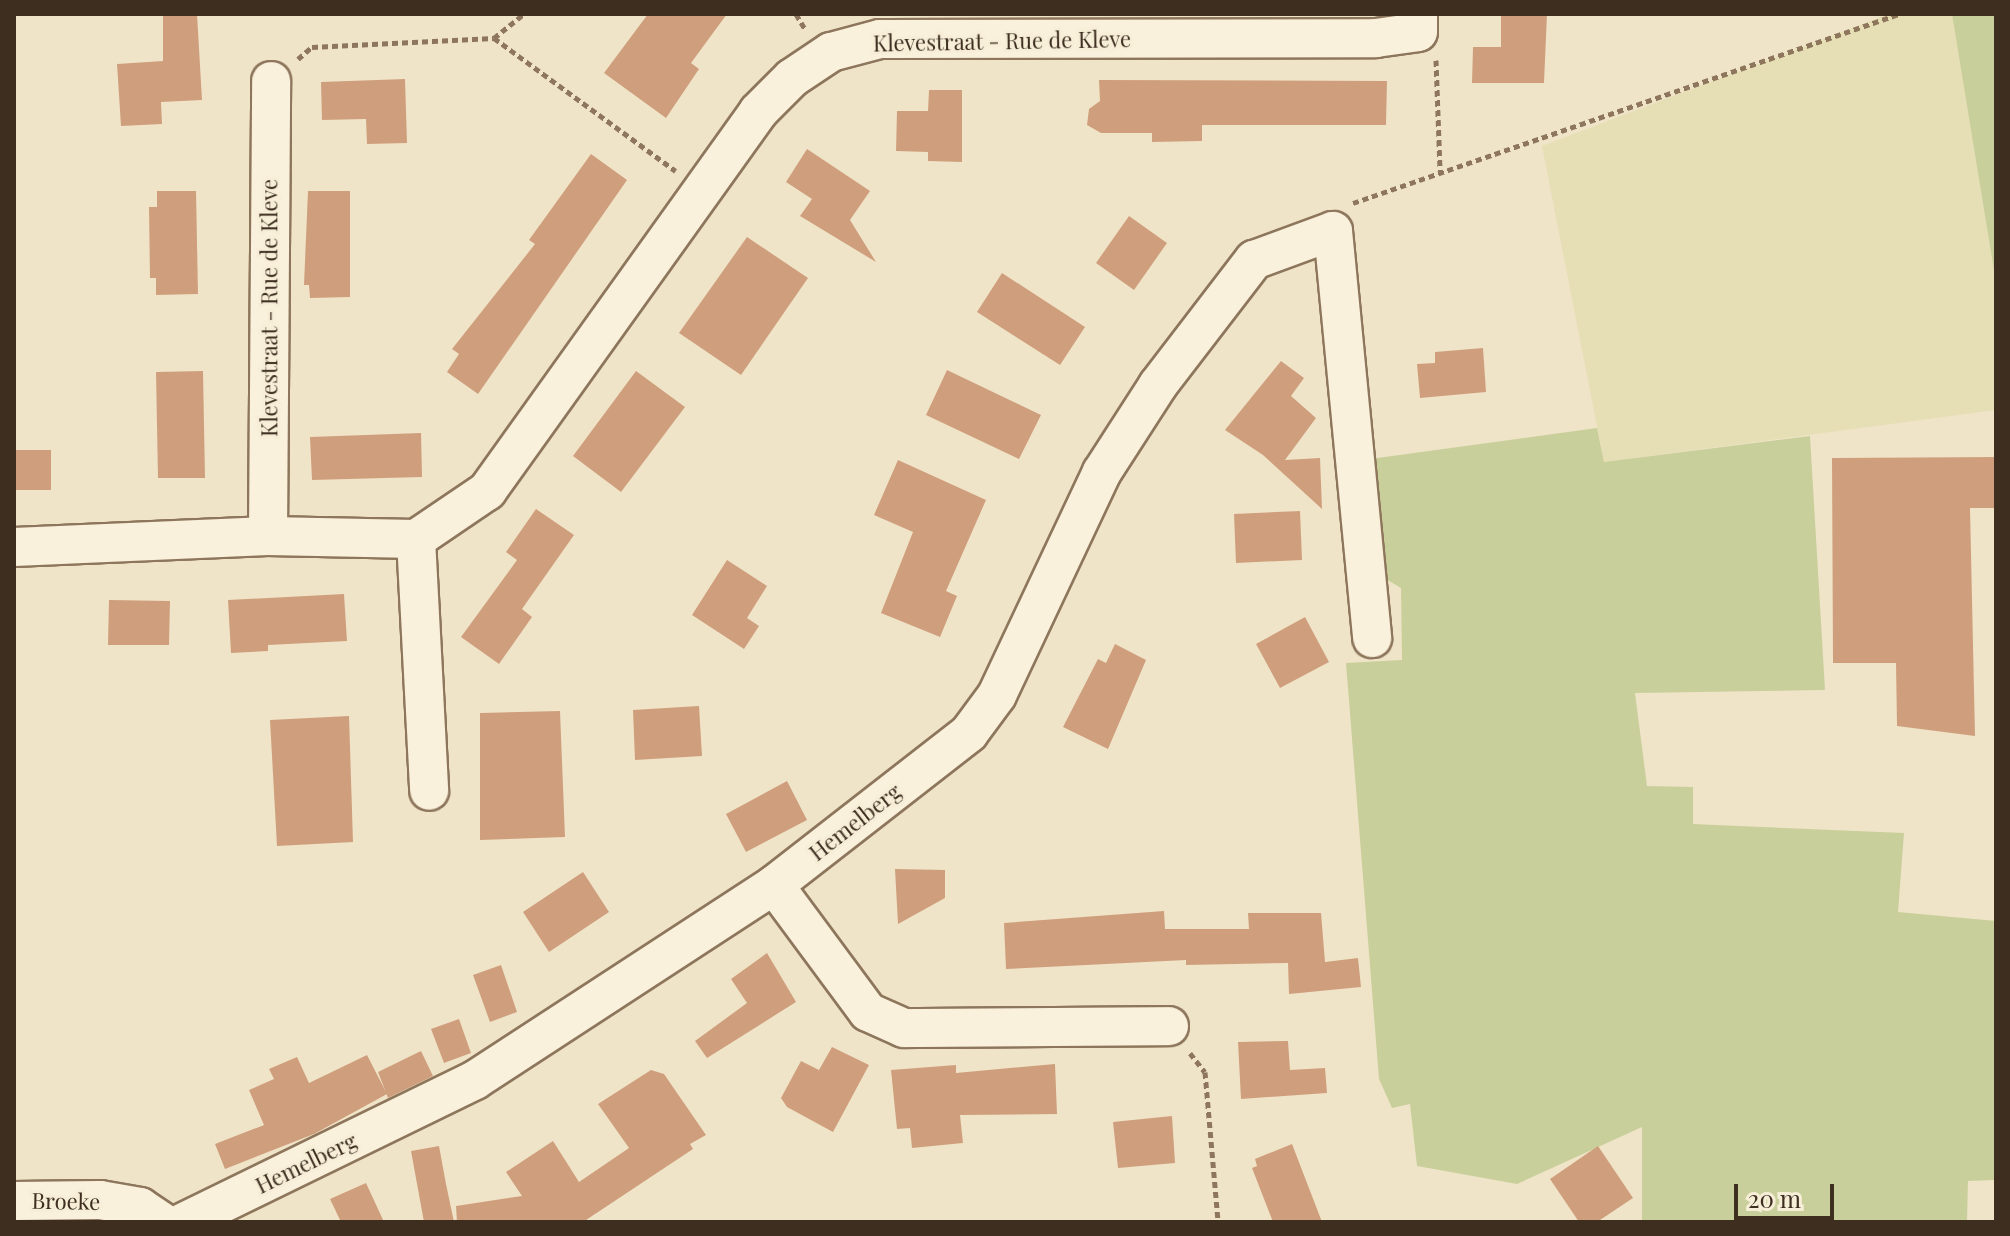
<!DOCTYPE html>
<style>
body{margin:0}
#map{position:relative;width:2010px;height:1236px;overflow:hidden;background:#f0e4c8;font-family:"Playfair Display",serif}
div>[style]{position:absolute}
.farmland>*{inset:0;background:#e6deb5}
.green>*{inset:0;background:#c9cf9b}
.building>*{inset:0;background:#cf9f7d}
.path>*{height:5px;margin-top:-2.5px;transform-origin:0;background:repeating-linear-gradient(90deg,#8d765c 0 6px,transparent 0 10px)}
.roads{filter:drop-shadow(2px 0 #8d765c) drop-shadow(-2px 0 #8d765c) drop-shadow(0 2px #8d765c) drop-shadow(0 -2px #8d765c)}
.street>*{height:38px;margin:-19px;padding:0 19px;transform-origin:19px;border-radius:19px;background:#faf1dc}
span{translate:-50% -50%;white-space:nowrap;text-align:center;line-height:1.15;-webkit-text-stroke:6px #f7eed8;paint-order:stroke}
.street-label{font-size:22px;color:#3d2e20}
.frame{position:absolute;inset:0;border:16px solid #3d2e20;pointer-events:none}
.scale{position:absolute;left:1734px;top:1184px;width:100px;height:36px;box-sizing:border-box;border:4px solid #3d2e20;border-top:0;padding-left:10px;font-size:24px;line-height:28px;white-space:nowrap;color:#3d2e20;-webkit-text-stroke:6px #f7eed8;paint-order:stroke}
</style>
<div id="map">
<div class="farmland">
<div style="clip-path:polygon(1889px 14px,1952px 14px,1996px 283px,1996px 410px,1604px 462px,1542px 146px)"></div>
</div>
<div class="green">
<div style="clip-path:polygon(1952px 14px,1996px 14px,1996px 283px)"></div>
<div style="clip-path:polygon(1597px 428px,1604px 462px,1810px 436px,1825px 690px,1635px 693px,1647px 786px,1693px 787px,1693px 824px,1904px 833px,1898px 912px,1996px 921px,1996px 1180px,1968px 1181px,1967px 1222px,1642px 1222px,1642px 1127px,1517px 1184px,1417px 1166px,1410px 1104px,1392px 1108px,1379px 1079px,1346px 663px,1402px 660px,1401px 588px,1374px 572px,1370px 459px)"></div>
</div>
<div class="building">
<div style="clip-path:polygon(163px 14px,197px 14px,202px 100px,161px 102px,162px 124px,121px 126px,117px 64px,163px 61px)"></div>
<div style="clip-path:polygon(648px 14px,727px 14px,691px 63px,699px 69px,666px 118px,604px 73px)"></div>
<div style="clip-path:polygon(1501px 14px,1547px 14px,1544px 83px,1472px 83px,1473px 47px,1501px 47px)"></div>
<div style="clip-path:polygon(405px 79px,407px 143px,367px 144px,366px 119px,322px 120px,321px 82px)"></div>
<div style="clip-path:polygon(1099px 80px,1387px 81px,1386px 125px,1202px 125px,1202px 141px,1152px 142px,1152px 133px,1101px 133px,1087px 125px,1089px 109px,1100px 101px)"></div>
<div style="clip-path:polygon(929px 90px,962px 90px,962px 162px,928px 161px,928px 152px,896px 151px,897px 111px,928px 111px)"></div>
<div style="clip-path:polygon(807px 149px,870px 191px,850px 220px,876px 262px,800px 216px,812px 199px,786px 182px)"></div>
<div style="clip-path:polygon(591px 154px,627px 180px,478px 394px,447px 372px,459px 354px,452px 349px,535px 244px,529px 240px)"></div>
<div style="clip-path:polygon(157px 191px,196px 191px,198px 294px,156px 295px,156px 278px,150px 278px,149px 207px,157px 207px)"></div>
<div style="clip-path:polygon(308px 191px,350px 191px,350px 297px,310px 298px,309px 285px,304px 285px)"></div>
<div style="clip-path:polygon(1129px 216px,1167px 243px,1134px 290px,1096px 263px)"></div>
<div style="clip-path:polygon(747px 237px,808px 278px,741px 375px,679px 333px)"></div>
<div style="clip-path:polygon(1002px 273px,1085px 327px,1060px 365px,977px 312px)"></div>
<div style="clip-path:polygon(1483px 348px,1486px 392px,1420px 398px,1417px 364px,1435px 363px,1435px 352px)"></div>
<div style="clip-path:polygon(1281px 361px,1304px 378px,1291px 396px,1316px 418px,1285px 460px,1320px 458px,1322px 509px,1263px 455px,1225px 430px)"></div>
<div style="clip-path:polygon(947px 370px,1041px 415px,1019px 459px,926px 415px)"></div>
<div style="clip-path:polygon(203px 371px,205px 478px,158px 478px,156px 372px)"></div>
<div style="clip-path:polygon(636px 371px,685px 407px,621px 492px,573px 456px)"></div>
<div style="clip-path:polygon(421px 433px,422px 477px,312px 480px,310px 437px)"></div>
<div style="clip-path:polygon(14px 450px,51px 450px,51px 490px,14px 490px)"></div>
<div style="clip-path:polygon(1996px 457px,1996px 508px,1970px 508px,1975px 736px,1897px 726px,1896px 663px,1833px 663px,1832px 458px)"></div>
<div style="clip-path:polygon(898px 460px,986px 500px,946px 591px,957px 596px,940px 637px,881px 613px,913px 532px,874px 515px)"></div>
<div style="clip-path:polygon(536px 509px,574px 535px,522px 609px,532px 617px,499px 664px,461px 637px,517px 560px,506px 552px)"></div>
<div style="clip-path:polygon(1300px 511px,1302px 560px,1236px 563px,1234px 514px)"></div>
<div style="clip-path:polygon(727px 560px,767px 586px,747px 618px,759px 626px,744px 649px,692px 615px)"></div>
<div style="clip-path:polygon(344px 594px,347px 641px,268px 645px,268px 651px,231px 653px,228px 600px)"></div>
<div style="clip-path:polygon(109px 600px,170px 601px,169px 645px,108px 645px)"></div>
<div style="clip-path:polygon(1305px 617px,1329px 662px,1280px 688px,1256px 644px)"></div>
<div style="clip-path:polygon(1115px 644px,1146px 660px,1108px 749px,1063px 727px,1098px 659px,1106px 663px)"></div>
<div style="clip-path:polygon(699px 706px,702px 756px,635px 760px,633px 710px)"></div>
<div style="clip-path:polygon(560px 711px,565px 837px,480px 840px,480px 713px)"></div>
<div style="clip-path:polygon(349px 716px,353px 842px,277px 846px,270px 720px)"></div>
<div style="clip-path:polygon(787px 781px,807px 820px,746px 852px,726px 814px)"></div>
<div style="clip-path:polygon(895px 869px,945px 870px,945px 898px,898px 924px)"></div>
<div style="clip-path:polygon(583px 872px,609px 912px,549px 952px,523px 912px)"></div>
<div style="clip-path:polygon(1164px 911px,1165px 929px,1249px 929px,1248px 913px,1321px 913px,1325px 962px,1358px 958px,1361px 987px,1289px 994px,1288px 963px,1186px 965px,1186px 960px,1006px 969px,1004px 923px)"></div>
<div style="clip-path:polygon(767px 953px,796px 1002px,707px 1058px,695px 1041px,747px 1003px,731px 979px)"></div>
<div style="clip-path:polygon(501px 965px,517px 1012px,490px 1022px,473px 975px)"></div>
<div style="clip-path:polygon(459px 1019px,471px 1053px,444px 1063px,431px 1029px)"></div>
<div style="clip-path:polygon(1288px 1041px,1290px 1070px,1325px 1068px,1327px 1093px,1241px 1099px,1238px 1042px)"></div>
<div style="clip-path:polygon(832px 1047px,869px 1065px,833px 1132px,787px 1107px,781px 1098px,801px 1061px,819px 1070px)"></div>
<div style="clip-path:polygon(421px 1051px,433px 1076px,388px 1098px,378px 1072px)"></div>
<div style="clip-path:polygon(367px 1055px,387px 1094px,314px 1134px,225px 1169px,215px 1144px,264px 1125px,249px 1090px,274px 1079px,269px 1069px,297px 1057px,309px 1083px)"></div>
<div style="clip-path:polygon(1055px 1064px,1057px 1114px,960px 1115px,963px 1143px,912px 1148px,910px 1128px,897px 1129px,891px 1070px,956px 1065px,956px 1073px)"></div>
<div style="clip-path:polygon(651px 1070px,664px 1074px,706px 1135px,690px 1144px,693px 1149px,583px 1222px,457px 1222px,456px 1206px,522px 1196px,506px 1172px,553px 1141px,579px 1182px,629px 1148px,598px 1104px)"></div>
<div style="clip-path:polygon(1172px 1116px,1175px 1163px,1118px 1168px,1113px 1122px)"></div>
<div style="clip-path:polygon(1292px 1144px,1322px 1222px,1273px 1222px,1252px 1168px,1257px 1166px,1255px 1159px)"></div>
<div style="clip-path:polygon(439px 1146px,446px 1184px,454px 1222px,424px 1222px,411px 1151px)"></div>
<div style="clip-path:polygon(1598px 1146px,1633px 1198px,1597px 1222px,1579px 1222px,1550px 1179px)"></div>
<div style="clip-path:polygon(366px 1183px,384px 1222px,341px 1222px,330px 1199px)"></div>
</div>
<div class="path">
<div style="left:796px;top:14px;width:17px;rotate:59deg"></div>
<div style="left:494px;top:38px;width:38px;rotate:-39deg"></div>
<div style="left:298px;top:59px;width:18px;rotate:-41deg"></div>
<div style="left:312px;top:47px;width:182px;rotate:-2.8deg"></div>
<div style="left:494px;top:38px;width:225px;rotate:36.2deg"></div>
<div style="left:1436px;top:60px;width:111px;rotate:87.9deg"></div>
<div style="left:1353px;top:203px;width:578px;rotate:-19.09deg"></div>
<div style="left:1190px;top:1053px;width:24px;rotate:52deg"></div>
<div style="left:1205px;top:1072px;width:151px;rotate:85deg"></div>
</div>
<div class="roads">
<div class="street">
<div style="left:268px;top:536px;width:455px;rotate:-89.6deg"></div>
<div style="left:416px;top:539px;width:252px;rotate:87deg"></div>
<div style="left:14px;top:547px;width:254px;rotate:-2.5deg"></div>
<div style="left:268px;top:536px;width:148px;rotate:1.2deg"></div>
<div style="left:416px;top:539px;width:86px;rotate:-34.1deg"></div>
<div style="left:487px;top:491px;width:466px;rotate:-54.4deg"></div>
<div style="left:758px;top:112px;width:48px;rotate:-45deg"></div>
<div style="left:792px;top:78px;width:47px;rotate:-33.7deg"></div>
<div style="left:831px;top:52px;width:51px;rotate:-14.9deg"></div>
<div style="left:880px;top:39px;width:496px;rotate:-0.1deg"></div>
<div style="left:1376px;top:38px;width:42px;rotate:-8.1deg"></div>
<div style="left:1418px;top:32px;width:18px;rotate:-90deg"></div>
<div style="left:774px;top:885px;width:158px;rotate:53.5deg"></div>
<div style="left:868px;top:1012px;width:39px;rotate:24deg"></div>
<div style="left:904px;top:1028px;width:265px;rotate:-0.4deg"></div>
<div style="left:14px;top:1201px;width:86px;rotate:-0.7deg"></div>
<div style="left:100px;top:1200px;width:41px;rotate:9.9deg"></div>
<div style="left:140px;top:1207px;width:27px;rotate:34deg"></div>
<div style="left:184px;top:1222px;width:324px;rotate:-26deg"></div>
<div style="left:475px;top:1080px;width:357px;rotate:-33.1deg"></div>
<div style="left:774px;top:885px;width:247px;rotate:-37.9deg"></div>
<div style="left:969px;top:733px;width:47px;rotate:-53.6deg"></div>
<div style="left:997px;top:695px;width:246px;rotate:-64.8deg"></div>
<div style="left:1102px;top:472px;width:103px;rotate:-57.2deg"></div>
<div style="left:1158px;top:385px;width:158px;rotate:-52.5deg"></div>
<div style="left:1254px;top:260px;width:84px;rotate:-20.2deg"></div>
<div style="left:1333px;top:231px;width:409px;rotate:84.5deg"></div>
</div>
</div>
<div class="street-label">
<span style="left:1002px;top:41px;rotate:-1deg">Klevestraat - Rue de Kleve</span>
<span style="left:269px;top:308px;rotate:-90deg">Klevestraat - Rue de Kleve</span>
<span style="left:855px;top:822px;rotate:-38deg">Hemelberg</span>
<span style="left:306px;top:1163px;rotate:-26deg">Hemelberg</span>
<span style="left:66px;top:1201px;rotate:1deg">Broeke</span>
</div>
<div class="frame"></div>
<div class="scale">20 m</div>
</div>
